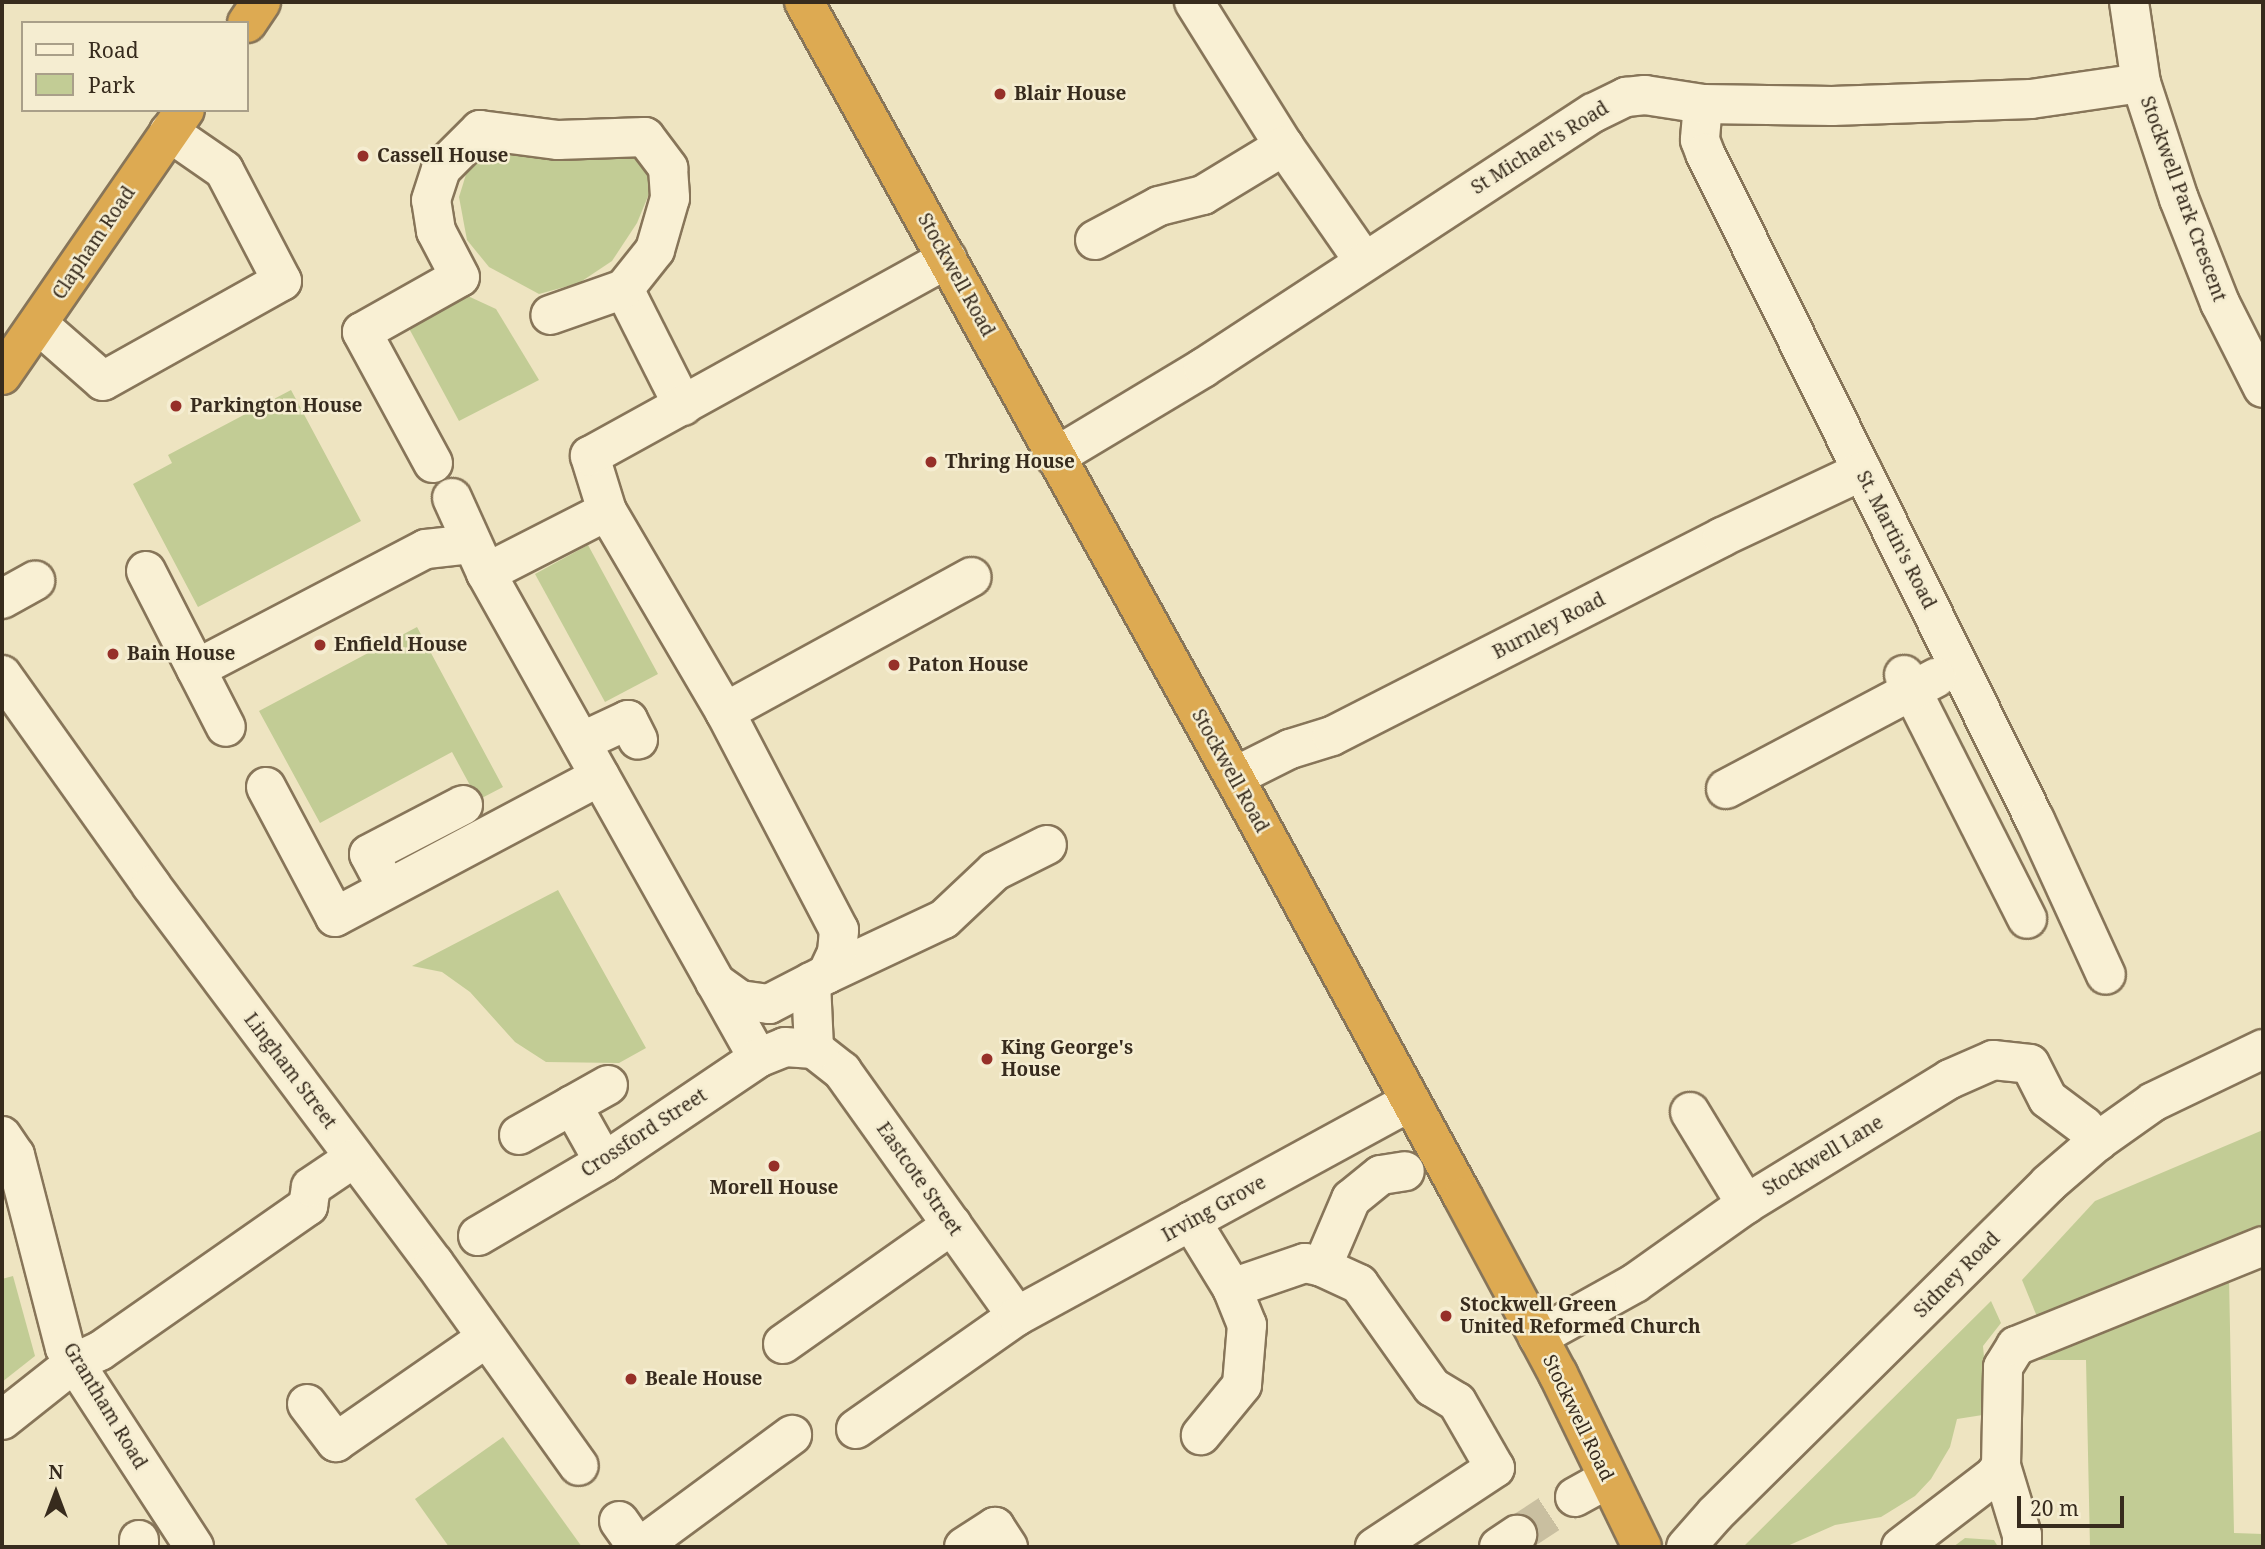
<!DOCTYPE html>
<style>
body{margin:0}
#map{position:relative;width:2265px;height:1549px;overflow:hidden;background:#eee4c1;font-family:"Noto Serif",serif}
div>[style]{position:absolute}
.green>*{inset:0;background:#c2cc95}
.minor-tunnel>*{height:38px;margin-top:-19px;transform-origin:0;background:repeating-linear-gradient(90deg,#c9bfa0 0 38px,transparent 0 57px)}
.roads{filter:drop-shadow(2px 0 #877559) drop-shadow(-2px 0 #877559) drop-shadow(0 2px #877559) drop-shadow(0 -2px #877559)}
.minor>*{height:38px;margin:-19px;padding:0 19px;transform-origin:19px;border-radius:19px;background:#f9f0d4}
.highway>*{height:38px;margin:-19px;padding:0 19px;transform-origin:19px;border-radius:19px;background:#ddaa52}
.dots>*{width:19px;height:19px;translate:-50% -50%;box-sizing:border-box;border:4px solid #f5edd1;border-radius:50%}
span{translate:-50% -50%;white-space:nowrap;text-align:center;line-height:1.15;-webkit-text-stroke:5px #f5edd1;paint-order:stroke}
.poi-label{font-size:19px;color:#372b1d;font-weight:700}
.left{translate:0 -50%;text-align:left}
.street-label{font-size:19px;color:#372b1d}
.frame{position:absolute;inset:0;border:4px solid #372b1d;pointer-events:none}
.legend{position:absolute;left:21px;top:21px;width:228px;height:91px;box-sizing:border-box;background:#f5edd1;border:2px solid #a99f89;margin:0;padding:9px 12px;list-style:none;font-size:21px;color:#372b1d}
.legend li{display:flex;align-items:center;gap:14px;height:35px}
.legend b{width:35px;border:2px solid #a99f89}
.north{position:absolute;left:21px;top:1458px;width:70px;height:70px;-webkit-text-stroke:5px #f5edd1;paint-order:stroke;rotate:0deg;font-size:19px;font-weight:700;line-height:28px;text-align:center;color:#372b1d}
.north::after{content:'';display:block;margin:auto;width:24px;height:32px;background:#372b1d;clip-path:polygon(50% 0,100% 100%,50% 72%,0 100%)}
.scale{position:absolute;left:2017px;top:1496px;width:107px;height:32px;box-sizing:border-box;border:4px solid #372b1d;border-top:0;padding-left:9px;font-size:21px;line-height:24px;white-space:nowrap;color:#372b1d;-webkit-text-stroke:5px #f5edd1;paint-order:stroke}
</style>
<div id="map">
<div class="green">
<div style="clip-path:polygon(631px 145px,646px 165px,651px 189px,637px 223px,612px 261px,579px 283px,539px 294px,489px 267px,467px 240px,459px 197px,468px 168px,488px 147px)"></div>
<div style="clip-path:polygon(447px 297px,470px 297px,496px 309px,539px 380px,459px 421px,405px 321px)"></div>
<div style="clip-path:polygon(291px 390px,361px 521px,198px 607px,133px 484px,172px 463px,168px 455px)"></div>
<div style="clip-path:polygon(588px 545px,658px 674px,605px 702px,535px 574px)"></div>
<div style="clip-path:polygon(417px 627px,503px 787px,478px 800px,452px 752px,320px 823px,259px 711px)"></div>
<div style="clip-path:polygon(558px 890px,646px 1048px,619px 1063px,546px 1062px,515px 1042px,470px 992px,442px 972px,412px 966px)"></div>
<div style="clip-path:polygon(2263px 1130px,2263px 1229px,2038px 1319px,2022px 1280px,2095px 1201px)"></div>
<div style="clip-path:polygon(13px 1276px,35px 1356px,2px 1382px,2px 1279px)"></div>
<div style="clip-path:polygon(2229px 1277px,2234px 1533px,2263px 1534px,2263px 1547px,2090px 1547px,2086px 1360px,2033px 1360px)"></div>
<div style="clip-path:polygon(1991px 1301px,2001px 1323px,1983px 1346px,1989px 1414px,1957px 1419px,1950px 1447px,1931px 1479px,1915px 1496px,1881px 1517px,1835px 1525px,1785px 1547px,1743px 1547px)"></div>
<div style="clip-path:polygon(503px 1437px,582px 1547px,449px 1547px,415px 1499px)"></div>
<div style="clip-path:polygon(1965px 1538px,1994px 1540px,1998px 1547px,1953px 1547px)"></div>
</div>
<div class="minor-tunnel">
<div style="left:1517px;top:1535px;width:69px;rotate:-33.2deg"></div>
</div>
<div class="roads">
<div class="minor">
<div style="left:1194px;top:2px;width:170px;rotate:58deg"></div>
<div style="left:1284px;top:146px;width:140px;rotate:55.2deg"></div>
<div style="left:2129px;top:2px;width:82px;rotate:81.6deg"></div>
<div style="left:2141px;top:83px;width:122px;rotate:71.9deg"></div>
<div style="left:2179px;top:199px;width:112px;rotate:68.5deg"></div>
<div style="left:2220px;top:303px;width:95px;rotate:63.2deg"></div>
<div style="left:1703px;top:104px;width:36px;rotate:95deg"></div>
<div style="left:1700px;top:140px;width:14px;rotate:69deg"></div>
<div style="left:1705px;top:153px;width:744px;rotate:63.68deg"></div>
<div style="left:2035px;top:820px;width:170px;rotate:65.4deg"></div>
<div style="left:1095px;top:240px;width:72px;rotate:-28deg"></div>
<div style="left:1159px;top:206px;width:45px;rotate:-14deg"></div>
<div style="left:1203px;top:195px;width:95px;rotate:-31.2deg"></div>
<div style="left:624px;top:289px;width:131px;rotate:63.2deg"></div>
<div style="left:38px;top:324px;width:86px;rotate:41.2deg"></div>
<div style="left:103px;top:381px;width:205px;rotate:-29.2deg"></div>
<div style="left:282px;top:281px;width:125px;rotate:-117.6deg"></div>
<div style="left:224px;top:170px;width:67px;rotate:-145.4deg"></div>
<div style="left:1055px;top:457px;width:173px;rotate:-31deg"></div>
<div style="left:1203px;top:368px;width:466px;rotate:-33.2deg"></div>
<div style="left:1593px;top:113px;width:37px;rotate:-26deg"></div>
<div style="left:1626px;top:97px;width:19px;rotate:-6deg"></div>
<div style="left:1645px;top:95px;width:59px;rotate:8.8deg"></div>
<div style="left:1703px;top:104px;width:129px;rotate:0.9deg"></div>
<div style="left:1832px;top:106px;width:199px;rotate:-2deg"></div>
<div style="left:2031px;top:99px;width:111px;rotate:-8.3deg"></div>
<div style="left:433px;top:463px;width:149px;rotate:-118.5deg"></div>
<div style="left:362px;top:332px;width:112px;rotate:-29.3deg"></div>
<div style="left:460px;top:277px;width:52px;rotate:-117.6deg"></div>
<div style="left:436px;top:231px;width:31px;rotate:-99deg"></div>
<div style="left:431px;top:200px;width:33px;rotate:-72deg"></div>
<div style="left:441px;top:169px;width:55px;rotate:-45deg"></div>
<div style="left:480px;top:130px;width:79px;rotate:7.3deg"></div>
<div style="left:558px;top:140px;width:87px;rotate:-2deg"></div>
<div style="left:645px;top:137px;width:39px;rotate:53deg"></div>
<div style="left:668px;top:168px;width:30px;rotate:86deg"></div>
<div style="left:670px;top:198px;width:54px;rotate:106.1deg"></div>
<div style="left:655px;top:250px;width:50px;rotate:128.5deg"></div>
<div style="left:624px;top:289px;width:78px;rotate:160.6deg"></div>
<div style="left:452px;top:498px;width:82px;rotate:65.6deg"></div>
<div style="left:486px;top:573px;width:556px;rotate:60.72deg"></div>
<div style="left:146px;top:571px;width:175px;rotate:62.9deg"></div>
<div style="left:486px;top:573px;width:136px;rotate:-27.1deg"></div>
<div style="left:2px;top:599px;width:38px;rotate:-29deg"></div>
<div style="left:196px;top:669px;width:259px;rotate:-27.6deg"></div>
<div style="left:426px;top:549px;width:45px;rotate:-6.3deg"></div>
<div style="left:2px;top:675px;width:257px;rotate:54.6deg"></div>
<div style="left:151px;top:885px;width:472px;rotate:53.2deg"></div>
<div style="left:434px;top:1263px;width:249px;rotate:54.5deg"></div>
<div style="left:1904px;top:675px;width:273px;rotate:63.2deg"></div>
<div style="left:725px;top:712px;width:281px;rotate:-28.7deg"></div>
<div style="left:581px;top:742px;width:52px;rotate:-25.1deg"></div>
<div style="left:628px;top:720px;width:22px;rotate:63deg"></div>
<div style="left:1234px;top:777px;width:63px;rotate:-26.6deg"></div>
<div style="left:1290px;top:749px;width:44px;rotate:-17.2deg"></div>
<div style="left:1332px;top:736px;width:438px;rotate:-27deg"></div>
<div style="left:1722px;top:537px;width:155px;rotate:-25.2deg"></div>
<div style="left:266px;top:787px;width:147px;rotate:62deg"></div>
<div style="left:335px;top:917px;width:300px;rotate:-28deg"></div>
<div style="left:1726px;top:789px;width:238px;rotate:-27.9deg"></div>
<div style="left:387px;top:888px;width:38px;rotate:-118deg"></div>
<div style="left:369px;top:854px;width:106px;rotate:-27.5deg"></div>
<div style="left:827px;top:974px;width:129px;rotate:-25.2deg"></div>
<div style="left:944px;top:919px;width:70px;rotate:-43.3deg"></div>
<div style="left:995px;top:871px;width:58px;rotate:-26.6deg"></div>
<div style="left:715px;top:982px;width:31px;rotate:36deg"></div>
<div style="left:740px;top:1000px;width:29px;rotate:8deg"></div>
<div style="left:769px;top:1004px;width:65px;rotate:-27.3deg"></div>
<div style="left:827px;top:974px;width:23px;rotate:-65deg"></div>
<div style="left:837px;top:953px;width:23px;rotate:-85deg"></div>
<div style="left:839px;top:930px;width:246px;rotate:-117.6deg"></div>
<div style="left:725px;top:712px;width:233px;rotate:-120.4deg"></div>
<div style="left:607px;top:511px;width:58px;rotate:-107.2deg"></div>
<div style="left:590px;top:456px;width:408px;rotate:-28.9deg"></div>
<div style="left:811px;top:982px;width:67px;rotate:87.4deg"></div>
<div style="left:814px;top:1049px;width:36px;rotate:38deg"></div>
<div style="left:842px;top:1071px;width:301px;rotate:54.5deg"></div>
<div style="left:572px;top:1105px;width:65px;rotate:60.7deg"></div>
<div style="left:1690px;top:1112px;width:108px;rotate:58.7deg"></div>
<div style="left:519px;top:1135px;width:102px;rotate:-29.3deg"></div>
<div style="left:2px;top:1136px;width:23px;rotate:56deg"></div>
<div style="left:15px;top:1155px;width:199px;rotate:75.5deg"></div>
<div style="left:65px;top:1348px;width:237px;rotate:57deg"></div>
<div style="left:1191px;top:1221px;width:79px;rotate:58.5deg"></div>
<div style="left:1232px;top:1288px;width:40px;rotate:68deg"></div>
<div style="left:1247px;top:1325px;width:60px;rotate:94.8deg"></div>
<div style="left:1242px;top:1385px;width:65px;rotate:129.4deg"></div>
<div style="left:478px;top:1236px;width:146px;rotate:-30.4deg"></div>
<div style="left:604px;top:1162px;width:186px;rotate:-34deg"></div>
<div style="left:758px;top:1058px;width:29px;rotate:-22deg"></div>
<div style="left:785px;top:1047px;width:29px;rotate:4deg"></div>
<div style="left:1322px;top:1267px;width:74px;rotate:-66.9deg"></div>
<div style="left:1351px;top:1199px;width:38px;rotate:-39deg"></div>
<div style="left:1381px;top:1175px;width:24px;rotate:-9deg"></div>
<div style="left:1232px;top:1288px;width:77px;rotate:-18.9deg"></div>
<div style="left:1305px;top:1263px;width:17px;rotate:13deg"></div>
<div style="left:1322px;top:1267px;width:41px;rotate:24.7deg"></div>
<div style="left:1359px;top:1284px;width:126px;rotate:54.7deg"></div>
<div style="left:1432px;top:1387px;width:29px;rotate:31deg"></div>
<div style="left:1457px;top:1402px;width:76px;rotate:60.1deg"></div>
<div style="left:1495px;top:1468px;width:144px;rotate:146.6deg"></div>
<div style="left:1538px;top:1337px;width:111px;rotate:-29.1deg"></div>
<div style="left:1635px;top:1283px;width:136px;rotate:-35.4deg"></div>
<div style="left:1746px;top:1204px;width:239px;rotate:-31.5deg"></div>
<div style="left:1950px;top:1079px;width:47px;rotate:-23.8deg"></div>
<div style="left:1993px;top:1060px;width:37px;rotate:6deg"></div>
<div style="left:2030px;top:1064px;width:39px;rotate:63deg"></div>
<div style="left:2048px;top:1099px;width:45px;rotate:36.9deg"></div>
<div style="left:2084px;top:1126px;width:21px;rotate:47deg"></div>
<div style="left:783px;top:1344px;width:207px;rotate:-35.2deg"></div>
<div style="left:307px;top:1404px;width:48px;rotate:52.7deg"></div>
<div style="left:336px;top:1442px;width:183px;rotate:-34.7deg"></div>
<div style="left:2px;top:1420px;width:92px;rotate:-38.4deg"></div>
<div style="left:74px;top:1363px;width:29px;rotate:-25deg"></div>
<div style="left:100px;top:1351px;width:254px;rotate:-34.9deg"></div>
<div style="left:308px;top:1206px;width:19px;rotate:-81deg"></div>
<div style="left:311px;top:1187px;width:52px;rotate:-34deg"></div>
<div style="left:856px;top:1429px;width:197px;rotate:-35.1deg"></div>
<div style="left:1017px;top:1316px;width:447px;rotate:-28.6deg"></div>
<div style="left:1575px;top:1497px;width:37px;rotate:-29deg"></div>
<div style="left:619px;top:1521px;width:32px;rotate:55deg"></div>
<div style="left:139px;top:1547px;width:7px;rotate:-90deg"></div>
<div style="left:640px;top:1547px;width:189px;rotate:-36.4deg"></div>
<div style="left:964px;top:1547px;width:37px;rotate:-33deg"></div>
<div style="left:995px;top:1527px;width:24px;rotate:57deg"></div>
<div style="left:1499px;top:1547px;width:22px;rotate:-34deg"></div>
<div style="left:1686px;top:1547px;width:44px;rotate:-48.7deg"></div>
<div style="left:1715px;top:1514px;width:469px;rotate:-44.7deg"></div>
<div style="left:2048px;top:1184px;width:66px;rotate:-40.7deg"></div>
<div style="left:2098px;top:1141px;width:67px;rotate:-35.3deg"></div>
<div style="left:2153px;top:1102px;width:122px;rotate:-25.7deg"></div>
<div style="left:1901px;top:1547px;width:117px;rotate:-37.4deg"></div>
<div style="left:1994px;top:1476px;width:12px;rotate:-55deg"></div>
<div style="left:2022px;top:1547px;width:12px;rotate:-90deg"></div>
<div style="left:2022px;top:1535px;width:72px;rotate:-106.9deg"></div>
<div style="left:2001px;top:1466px;width:99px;rotate:-88.8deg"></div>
<div style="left:2003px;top:1367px;width:25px;rotate:-58deg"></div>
<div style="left:2016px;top:1346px;width:266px;rotate:-22deg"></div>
</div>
<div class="highway">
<div style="left:804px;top:2px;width:886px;rotate:60.98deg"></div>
<div style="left:1234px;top:777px;width:478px;rotate:61.4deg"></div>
<div style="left:1463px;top:1197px;width:201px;rotate:61.8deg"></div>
<div style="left:1558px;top:1374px;width:192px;rotate:64.1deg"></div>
<div style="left:247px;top:23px;width:25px;rotate:-56deg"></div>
<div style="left:2px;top:375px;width:322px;rotate:-55.4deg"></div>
</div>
</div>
<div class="dots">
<div style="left:1000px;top:94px;background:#963029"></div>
<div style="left:363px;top:156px;background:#963029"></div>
<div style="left:176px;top:406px;background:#963029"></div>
<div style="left:931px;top:462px;background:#963029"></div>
<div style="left:320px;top:645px;background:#963029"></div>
<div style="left:113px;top:654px;background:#963029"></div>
<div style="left:894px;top:665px;background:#963029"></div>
<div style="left:987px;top:1059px;background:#963029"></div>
<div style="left:774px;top:1166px;background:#963029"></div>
<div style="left:1446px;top:1316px;background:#963029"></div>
<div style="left:631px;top:1379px;background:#963029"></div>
</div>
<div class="poi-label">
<span class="left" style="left:1014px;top:94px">Blair House</span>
<span class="left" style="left:377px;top:156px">Cassell House</span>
<span class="left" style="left:190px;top:406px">Parkington House</span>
<span class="left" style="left:945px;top:462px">Thring House</span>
<span class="left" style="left:334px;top:645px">Enfield House</span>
<span class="left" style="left:127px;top:654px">Bain House</span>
<span class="left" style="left:908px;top:665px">Paton House</span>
<span class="left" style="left:1001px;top:1059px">King George's<br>House</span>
<span style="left:774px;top:1188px">Morell House</span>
<span class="left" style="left:1460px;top:1316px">Stockwell Green<br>United Reformed Church</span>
<span class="left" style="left:645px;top:1379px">Beale House</span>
</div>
<div class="street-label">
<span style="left:1540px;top:148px;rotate:-32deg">St Michael's Road</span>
<span style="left:2183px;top:199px;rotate:70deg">Stockwell Park Crescent</span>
<span style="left:94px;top:243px;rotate:-56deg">Clapham Road</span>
<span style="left:956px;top:275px;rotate:61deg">Stockwell Road</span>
<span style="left:1896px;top:540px;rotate:63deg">St. Martin's Road</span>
<span style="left:1549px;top:626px;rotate:-27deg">Burnley Road</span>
<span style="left:1230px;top:771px;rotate:61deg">Stockwell Road</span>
<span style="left:290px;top:1071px;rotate:53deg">Lingham Street</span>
<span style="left:644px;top:1133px;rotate:-33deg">Crossford Street</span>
<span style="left:1823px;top:1156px;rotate:-31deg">Stockwell Lane</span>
<span style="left:919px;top:1179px;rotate:55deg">Eastcote Street</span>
<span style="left:1214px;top:1209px;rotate:-29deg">Irving Grove</span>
<span style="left:1957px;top:1275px;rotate:-45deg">Sidney Road</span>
<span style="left:105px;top:1406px;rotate:59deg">Grantham Road</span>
<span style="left:1578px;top:1418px;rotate:64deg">Stockwell Road</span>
</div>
<div class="frame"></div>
<ul class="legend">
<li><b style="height:9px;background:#f9f0d4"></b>Road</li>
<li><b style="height:19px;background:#c2cc95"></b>Park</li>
</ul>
<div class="north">N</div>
<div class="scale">20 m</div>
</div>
